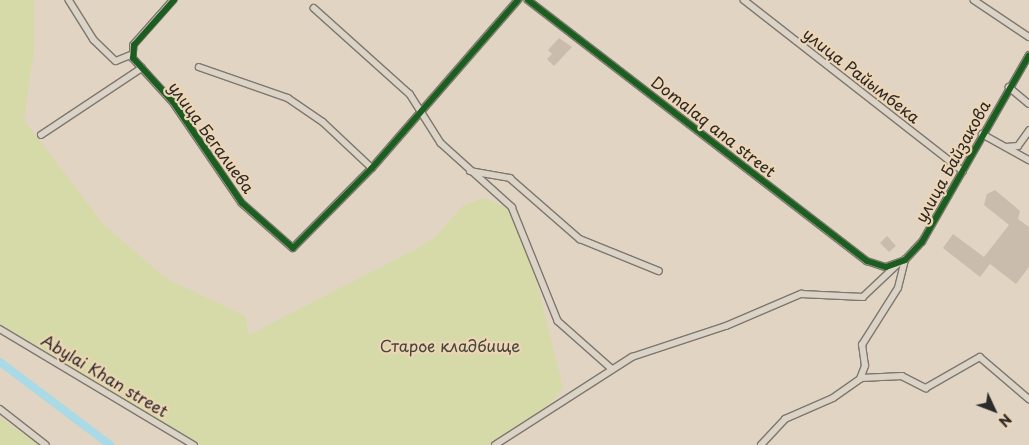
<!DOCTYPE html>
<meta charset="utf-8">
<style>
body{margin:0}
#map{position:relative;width:1029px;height:445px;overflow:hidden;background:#e1d4c2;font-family:"Playpen Sans",sans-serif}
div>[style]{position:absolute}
.green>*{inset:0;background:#d6daa8}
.canal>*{height:8px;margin:-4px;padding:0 4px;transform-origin:4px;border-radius:4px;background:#aadae5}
.building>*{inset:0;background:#c9bcac}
.roads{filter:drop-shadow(1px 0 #7d776f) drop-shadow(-1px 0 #7d776f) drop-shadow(0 1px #7d776f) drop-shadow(0 -1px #7d776f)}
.street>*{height:5.5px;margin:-2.75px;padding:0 2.75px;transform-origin:2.75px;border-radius:2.75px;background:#dcd3c7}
.cycleway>*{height:6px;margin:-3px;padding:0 3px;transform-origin:3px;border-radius:3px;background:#1b5e20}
span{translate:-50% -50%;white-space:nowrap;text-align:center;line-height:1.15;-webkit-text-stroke:4.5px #eed5b5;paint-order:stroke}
.street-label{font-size:16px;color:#2b2b2b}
.park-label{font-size:16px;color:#43463b}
.north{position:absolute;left:969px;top:385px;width:50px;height:50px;-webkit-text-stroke:4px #eed5b5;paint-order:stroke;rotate:133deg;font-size:14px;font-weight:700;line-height:20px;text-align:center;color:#2b2b2b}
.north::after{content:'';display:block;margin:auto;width:18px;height:22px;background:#2b2b2b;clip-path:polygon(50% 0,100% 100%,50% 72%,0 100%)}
</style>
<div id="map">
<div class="green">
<div style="clip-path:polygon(0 0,34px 0,34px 50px,24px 120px,104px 225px,167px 279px,245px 316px,249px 335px,416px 249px,435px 237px,464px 205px,485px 198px,507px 208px,529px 250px,563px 388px,546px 409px,488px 445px,201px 445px,0 324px)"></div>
<div style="clip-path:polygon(0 417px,39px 445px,0 445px)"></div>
</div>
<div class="canal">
<div style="left:0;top:362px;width:138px;rotate:37deg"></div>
</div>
<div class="building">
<div style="clip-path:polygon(559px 38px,572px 47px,554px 66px,547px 59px,552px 54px,548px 50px)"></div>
<div style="clip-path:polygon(995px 190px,1020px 211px,1018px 219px,1029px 227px,1029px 267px,1016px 284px,990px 264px,980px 277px,943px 248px,953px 234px,984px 257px,1009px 225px,984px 205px,987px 194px)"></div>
<div style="clip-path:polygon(887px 236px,896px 246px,889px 252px,880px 243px)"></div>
</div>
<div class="roads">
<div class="street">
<div style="left:69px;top:0;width:47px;rotate:58deg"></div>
<div style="left:94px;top:40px;width:30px;rotate:44deg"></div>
<div style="left:116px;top:61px;width:16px;rotate:-22deg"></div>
<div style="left:174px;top:0;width:60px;rotate:131.6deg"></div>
<div style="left:134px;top:45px;width:13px;rotate:94deg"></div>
<div style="left:133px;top:58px;width:59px;rotate:47.7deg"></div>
<div style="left:173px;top:102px;width:122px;rotate:55.7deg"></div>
<div style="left:242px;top:203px;width:68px;rotate:41.4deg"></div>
<div style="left:293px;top:248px;width:112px;rotate:-45.4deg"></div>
<div style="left:372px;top:168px;width:223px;rotate:-49deg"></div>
<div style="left:528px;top:0;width:428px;rotate:37.6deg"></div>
<div style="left:867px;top:261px;width:20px;rotate:18deg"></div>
<div style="left:886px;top:267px;width:20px;rotate:-20deg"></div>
<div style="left:905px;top:260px;width:25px;rotate:-47deg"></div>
<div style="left:922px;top:242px;width:215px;rotate:-60.2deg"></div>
<div style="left:744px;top:0;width:278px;rotate:38deg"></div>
<div style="left:974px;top:0;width:66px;rotate:33.9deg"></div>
<div style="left:314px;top:8px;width:129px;rotate:41.9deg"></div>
<div style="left:410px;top:94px;width:58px;rotate:57.7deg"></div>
<div style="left:441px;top:143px;width:96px;rotate:42deg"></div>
<div style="left:512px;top:207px;width:123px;rotate:68deg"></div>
<div style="left:558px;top:321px;width:72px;rotate:41.6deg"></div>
<div style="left:199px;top:67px;width:94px;rotate:19.2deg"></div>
<div style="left:288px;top:98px;width:42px;rotate:34.4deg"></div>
<div style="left:323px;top:122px;width:67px;rotate:43.2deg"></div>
<div style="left:1009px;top:87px;width:26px;rotate:40deg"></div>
<div style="left:982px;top:134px;width:54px;rotate:29deg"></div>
<div style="left:41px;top:135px;width:121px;rotate:-33.6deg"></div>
<div style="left:1006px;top:147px;width:12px;rotate:-5deg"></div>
<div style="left:1018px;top:146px;width:19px;rotate:-54deg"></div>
<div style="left:470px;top:171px;width:41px;rotate:9.9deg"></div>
<div style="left:510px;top:178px;width:93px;rotate:41.1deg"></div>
<div style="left:580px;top:239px;width:85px;rotate:22.1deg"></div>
<div style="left:0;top:329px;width:226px;rotate:30.9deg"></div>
<div style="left:861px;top:378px;width:41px;rotate:-2.8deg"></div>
<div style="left:902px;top:376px;width:27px;rotate:27deg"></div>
<div style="left:926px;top:388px;width:62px;rotate:-29.9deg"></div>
<div style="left:980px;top:357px;width:65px;rotate:40.6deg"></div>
<div style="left:0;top:409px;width:58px;rotate:38deg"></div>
<div style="left:495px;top:445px;width:163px;rotate:-32.7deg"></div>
<div style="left:632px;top:357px;width:99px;rotate:-18.3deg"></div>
<div style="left:726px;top:326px;width:82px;rotate:-23.1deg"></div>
<div style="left:801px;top:294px;width:62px;rotate:2.8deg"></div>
<div style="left:863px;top:297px;width:48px;rotate:-43.3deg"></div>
<div style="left:761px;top:445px;width:35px;rotate:-47deg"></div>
<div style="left:785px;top:419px;width:52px;rotate:-23.6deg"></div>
<div style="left:833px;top:398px;width:33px;rotate:-35deg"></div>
<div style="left:860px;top:379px;width:14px;rotate:-69deg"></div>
<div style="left:865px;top:366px;width:21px;rotate:-98deg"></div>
<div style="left:862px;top:345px;width:67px;rotate:-57.7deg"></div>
<div style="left:898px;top:288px;width:29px;rotate:-76deg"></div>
</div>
</div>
<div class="cycleway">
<div style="left:174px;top:0;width:60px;rotate:131.6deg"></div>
<div style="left:134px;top:45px;width:13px;rotate:94deg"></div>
<div style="left:133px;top:58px;width:59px;rotate:47.7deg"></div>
<div style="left:173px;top:102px;width:122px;rotate:55.7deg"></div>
<div style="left:242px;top:203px;width:68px;rotate:41.4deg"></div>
<div style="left:293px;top:248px;width:112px;rotate:-45.4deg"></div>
<div style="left:372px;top:168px;width:223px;rotate:-49deg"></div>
<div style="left:528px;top:0;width:428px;rotate:37.6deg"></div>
<div style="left:867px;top:261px;width:20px;rotate:18deg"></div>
<div style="left:886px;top:267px;width:20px;rotate:-20deg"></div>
<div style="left:905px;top:260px;width:25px;rotate:-47deg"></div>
<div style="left:922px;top:242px;width:215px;rotate:-60.2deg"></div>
</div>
<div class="street-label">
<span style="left:862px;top:75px;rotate:38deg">улица Райымбека</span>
<span style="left:714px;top:126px;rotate:38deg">Domalaq ana street</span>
<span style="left:212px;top:137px;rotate:54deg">улица Бегалиева</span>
<span style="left:952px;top:161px;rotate:-61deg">улица Байзакова</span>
<span style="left:105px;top:375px;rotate:31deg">Abylai Khan street</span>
</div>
<div class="park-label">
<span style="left:450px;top:345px">Старое кладбище</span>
</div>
<div class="north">N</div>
</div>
